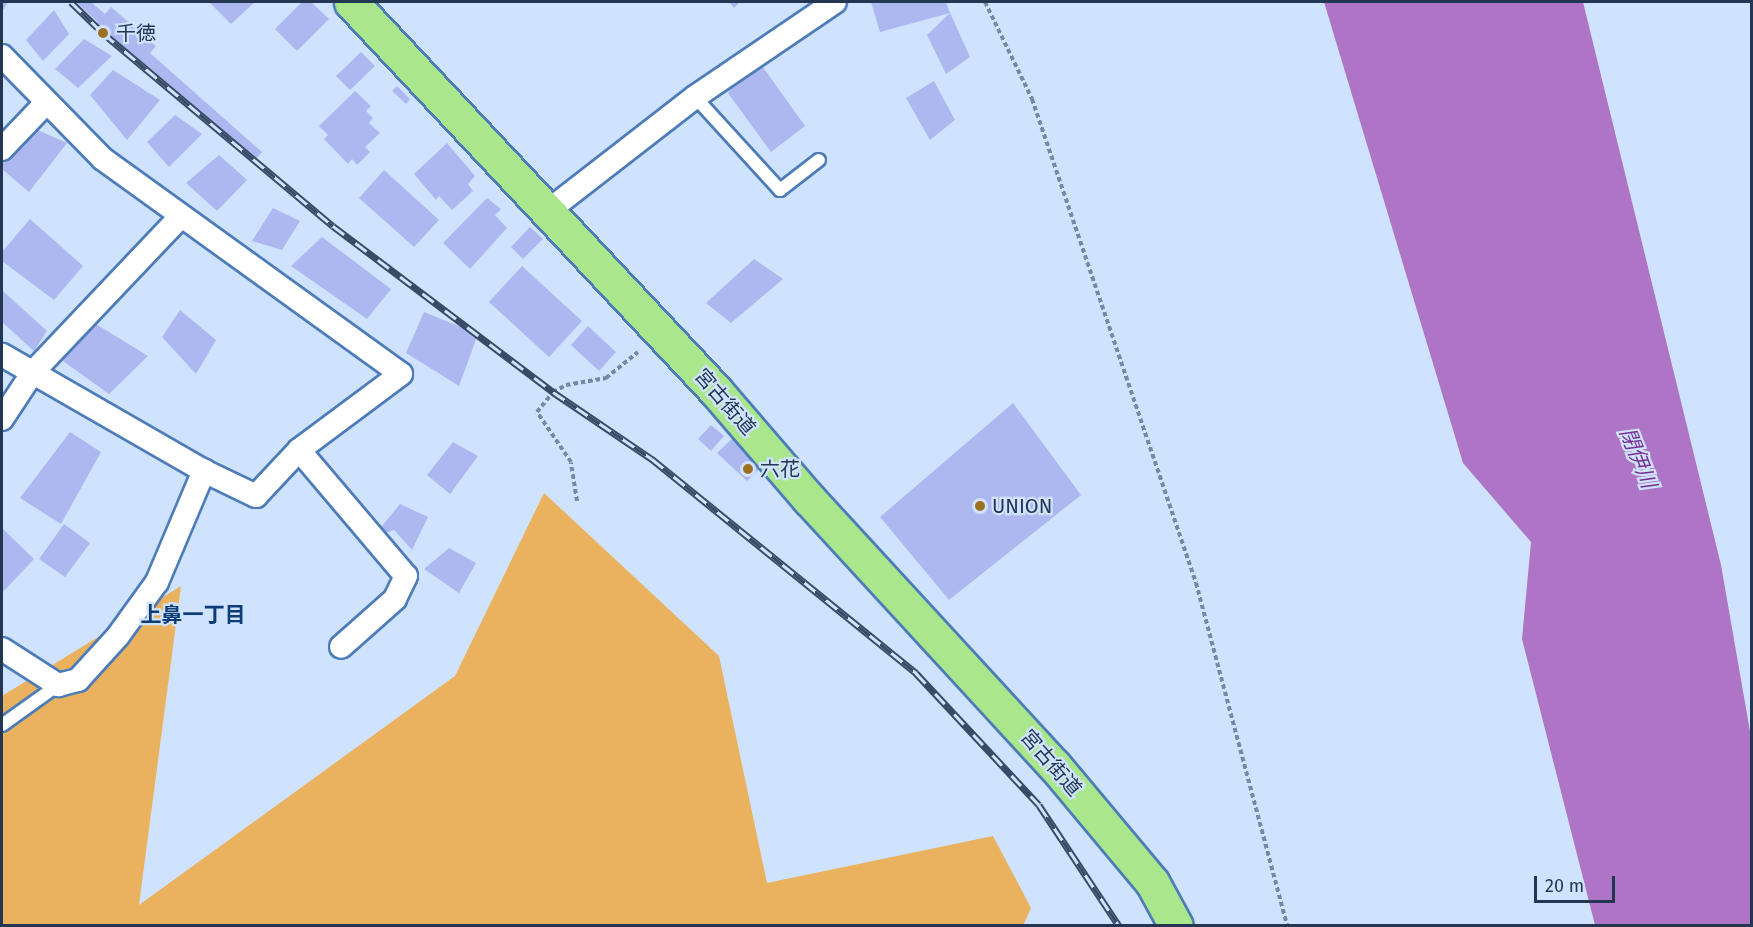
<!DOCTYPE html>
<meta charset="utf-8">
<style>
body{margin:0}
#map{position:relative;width:1753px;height:927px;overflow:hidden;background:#cfe3fe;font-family:"Fira Sans","Noto Sans JP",sans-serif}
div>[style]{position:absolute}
.green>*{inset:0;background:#eab25e}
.water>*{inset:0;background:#ae74c5}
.building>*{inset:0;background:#aeb8f0}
.path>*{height:4px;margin-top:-2px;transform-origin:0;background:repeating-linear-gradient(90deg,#7589a4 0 4.5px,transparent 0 7.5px)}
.roads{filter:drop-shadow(2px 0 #4d7cb9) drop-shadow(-2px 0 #4d7cb9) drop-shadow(0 2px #4d7cb9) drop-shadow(0 -2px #4d7cb9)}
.service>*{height:12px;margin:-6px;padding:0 6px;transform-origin:6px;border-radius:6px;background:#fff}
.minor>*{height:22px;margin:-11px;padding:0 11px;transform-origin:11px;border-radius:11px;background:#fff}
.trunk>*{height:33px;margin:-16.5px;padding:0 16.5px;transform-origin:16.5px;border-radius:16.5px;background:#aae68b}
.rail>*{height:7px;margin-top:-3.5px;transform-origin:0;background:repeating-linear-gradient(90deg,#cfe3fe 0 14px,#384c67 0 28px);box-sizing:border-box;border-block:2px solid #384c67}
.dots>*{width:16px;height:16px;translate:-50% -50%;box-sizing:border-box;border:3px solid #cfe3fe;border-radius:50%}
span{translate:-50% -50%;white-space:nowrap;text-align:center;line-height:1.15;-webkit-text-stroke:4.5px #cfe3fe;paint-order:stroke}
.poi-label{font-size:20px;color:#233752}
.left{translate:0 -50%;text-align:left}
.street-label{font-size:20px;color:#233752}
.water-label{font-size:21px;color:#793193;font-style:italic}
.neighbourhood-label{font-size:21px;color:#0e3d75;font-weight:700}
.frame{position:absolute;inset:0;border:3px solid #233752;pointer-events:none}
.scale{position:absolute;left:1534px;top:876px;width:81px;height:27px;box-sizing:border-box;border:3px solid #233752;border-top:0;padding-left:8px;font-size:18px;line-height:21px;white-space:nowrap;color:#233752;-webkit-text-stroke:4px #cfe3fe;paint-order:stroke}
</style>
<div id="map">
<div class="green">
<div style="clip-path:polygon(544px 493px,719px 656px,767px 883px,993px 836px,1031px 908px,1023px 926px,2px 926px,2px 696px,181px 586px,139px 905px,455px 676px)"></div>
</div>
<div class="water">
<div style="clip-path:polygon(1324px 2px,1583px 2px,1721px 565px,1751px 737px,1751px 925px,1595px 925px,1522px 639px,1531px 542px,1463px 463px)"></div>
</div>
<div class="building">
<div style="clip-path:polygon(2px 2px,8px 2px,2px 12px)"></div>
<div style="clip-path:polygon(76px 2px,91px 2px,105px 14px,111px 7px,156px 46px,150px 53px,262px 152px,253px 162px,142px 62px,140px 64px,95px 25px,98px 22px)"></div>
<div style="clip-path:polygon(209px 2px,255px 2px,231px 24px)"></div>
<div style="clip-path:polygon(302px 2px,311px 2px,329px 19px,297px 51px,275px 29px)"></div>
<div style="clip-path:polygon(729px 2px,740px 2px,734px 8px)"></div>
<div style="clip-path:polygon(871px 2px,946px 2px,950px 13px,880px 32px)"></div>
<div style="clip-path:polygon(54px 10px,69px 34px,43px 61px,26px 40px)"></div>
<div style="clip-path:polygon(950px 13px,970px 57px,946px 74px,927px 35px)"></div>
<div style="clip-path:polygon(84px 39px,112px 56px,78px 88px,55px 69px)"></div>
<div style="clip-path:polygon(361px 52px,375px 66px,350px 90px,336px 76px)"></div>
<div style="clip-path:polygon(755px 56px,805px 126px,771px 152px,728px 93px)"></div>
<div style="clip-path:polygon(113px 70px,160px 100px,127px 140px,90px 95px)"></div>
<div style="clip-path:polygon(934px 81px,955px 120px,930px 140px,906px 98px)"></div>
<div style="clip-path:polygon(397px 86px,410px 99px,406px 104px,392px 91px)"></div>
<div style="clip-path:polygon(355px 91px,371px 106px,366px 111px,373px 118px,369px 123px,380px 133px,365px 147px,370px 152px,357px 165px,352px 159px,348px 164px,324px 139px,328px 135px,319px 126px)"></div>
<div style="clip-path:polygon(175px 115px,202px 134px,169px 167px,147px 142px)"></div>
<div style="clip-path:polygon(33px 128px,67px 143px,29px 192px,2px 169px,2px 161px)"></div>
<div style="clip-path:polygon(447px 143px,475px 176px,468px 184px,473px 191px,452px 210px,439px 196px,436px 200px,414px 174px)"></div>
<div style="clip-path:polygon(219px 155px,247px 180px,217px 211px,186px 183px)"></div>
<div style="clip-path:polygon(384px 170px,439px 220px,414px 247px,359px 198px)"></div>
<div style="clip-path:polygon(487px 198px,501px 209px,495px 215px,507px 228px,470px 269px,443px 243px)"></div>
<div style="clip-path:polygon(273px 208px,300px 221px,282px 250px,252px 241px)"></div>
<div style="clip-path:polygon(30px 219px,83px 266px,54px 300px,2px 261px,2px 252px)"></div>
<div style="clip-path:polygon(530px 227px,543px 239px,523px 259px,511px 247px)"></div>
<div style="clip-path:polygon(322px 237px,391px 289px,367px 319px,291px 266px)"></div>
<div style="clip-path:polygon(754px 259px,783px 279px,731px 323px,706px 303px)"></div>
<div style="clip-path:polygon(522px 266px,582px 321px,549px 357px,489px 302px)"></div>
<div style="clip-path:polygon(3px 291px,47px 331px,34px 351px,2px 322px)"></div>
<div style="clip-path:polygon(180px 310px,216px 340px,196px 374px,162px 337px)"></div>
<div style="clip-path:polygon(424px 312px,478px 334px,459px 386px,406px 353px)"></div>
<div style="clip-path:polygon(91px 321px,148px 356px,109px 394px,56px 356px)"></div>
<div style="clip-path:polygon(588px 326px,616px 352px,599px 371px,571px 345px)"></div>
<div style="clip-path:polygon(1013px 403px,1081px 495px,949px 600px,880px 517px)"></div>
<div style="clip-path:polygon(711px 425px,724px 436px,711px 451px,698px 439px)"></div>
<div style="clip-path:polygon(70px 432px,101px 452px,61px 524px,20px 498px)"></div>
<div style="clip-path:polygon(734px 437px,764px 464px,747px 481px,717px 453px)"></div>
<div style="clip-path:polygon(453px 442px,478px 456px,450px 494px,427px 475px)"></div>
<div style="clip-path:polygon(400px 504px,428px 517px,412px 550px,394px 530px,373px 537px)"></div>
<div style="clip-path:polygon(64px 524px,90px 543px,65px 577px,39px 559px)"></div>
<div style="clip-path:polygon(2px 528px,34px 559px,4px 591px,2px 589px)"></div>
<div style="clip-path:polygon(449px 548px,476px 563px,459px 593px,424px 569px)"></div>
</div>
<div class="path">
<div style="left:985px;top:2px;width:108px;rotate:64.1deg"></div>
<div style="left:1032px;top:99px;width:511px;rotate:71.28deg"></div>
<div style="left:1196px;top:583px;width:355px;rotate:75.1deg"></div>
<div style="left:577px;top:501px;width:39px;rotate:-99deg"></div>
<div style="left:571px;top:462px;width:60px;rotate:-124.2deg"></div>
<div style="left:537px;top:412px;width:26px;rotate:-51deg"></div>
<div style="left:553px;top:392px;width:15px;rotate:-28deg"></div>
<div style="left:566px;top:385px;width:41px;rotate:-9.9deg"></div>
<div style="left:606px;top:378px;width:41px;rotate:-39.1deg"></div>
<div style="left:1115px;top:926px;width:7px"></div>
</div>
<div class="roads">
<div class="service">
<div style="left:695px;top:97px;width:126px;rotate:47.6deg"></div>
<div style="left:780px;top:190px;width:49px;rotate:-37.6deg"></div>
<div style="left:2px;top:725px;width:69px;rotate:-35.5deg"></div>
</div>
<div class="minor">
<div style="left:2px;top:56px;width:144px;rotate:45.6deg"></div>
<div style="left:103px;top:159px;width:367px;rotate:35.8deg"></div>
<div style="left:401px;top:374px;width:127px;rotate:143.3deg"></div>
<div style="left:299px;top:450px;width:63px;rotate:133.1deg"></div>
<div style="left:256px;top:496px;width:58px;rotate:-154.3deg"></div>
<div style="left:204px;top:471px;width:233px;rotate:-150.1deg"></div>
<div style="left:2px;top:149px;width:62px;rotate:-46.3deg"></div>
<div style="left:548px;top:211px;width:186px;rotate:-37.8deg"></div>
<div style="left:695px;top:97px;width:169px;rotate:-34.2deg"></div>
<div style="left:2px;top:419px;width:56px;rotate:-56.6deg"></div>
<div style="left:33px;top:372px;width:215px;rotate:-46.5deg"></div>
<div style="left:299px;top:450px;width:165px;rotate:49.7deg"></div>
<div style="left:406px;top:576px;width:25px;rotate:116deg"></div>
<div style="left:395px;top:599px;width:72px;rotate:138.4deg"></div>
<div style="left:2px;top:649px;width:67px;rotate:32.7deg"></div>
<div style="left:58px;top:685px;width:21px;rotate:-14deg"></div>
<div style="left:78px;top:680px;width:59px;rotate:-47.7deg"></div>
<div style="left:118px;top:636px;width:67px;rotate:-54.2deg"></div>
<div style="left:157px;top:582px;width:121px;rotate:-67.1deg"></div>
</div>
<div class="trunk">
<div style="left:351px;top:2px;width:533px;rotate:46.82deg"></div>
<div style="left:716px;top:391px;width:143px;rotate:49.3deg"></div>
<div style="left:809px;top:499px;width:362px;rotate:47.4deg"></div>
<div style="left:1054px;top:765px;width:153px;rotate:50.1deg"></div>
<div style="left:1152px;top:882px;width:50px;rotate:61.4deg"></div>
</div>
</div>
<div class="rail">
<div style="left:71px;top:2px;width:45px;rotate:44.1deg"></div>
<div style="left:103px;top:33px;width:300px;rotate:40deg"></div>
<div style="left:333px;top:226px;width:276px;rotate:37deg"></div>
<div style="left:553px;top:392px;width:120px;rotate:34.1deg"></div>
<div style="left:652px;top:459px;width:340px;rotate:39deg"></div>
<div style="left:916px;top:673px;width:180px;rotate:47deg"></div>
<div style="left:1039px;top:805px;width:145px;rotate:56.5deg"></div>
</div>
<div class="dots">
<div style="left:103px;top:33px;background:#9e7022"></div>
<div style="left:748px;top:469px;background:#9e7022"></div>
<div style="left:980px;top:506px;background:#9e7022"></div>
</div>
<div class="poi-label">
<span class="left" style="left:116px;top:33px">千徳</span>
<span class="left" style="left:760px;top:469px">六花</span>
<span class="left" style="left:992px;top:506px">UNION</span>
</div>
<div class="street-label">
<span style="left:725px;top:402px;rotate:49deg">宮古街道</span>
<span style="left:1051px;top:763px;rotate:49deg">宮古街道</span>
</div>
<div class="water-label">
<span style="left:1638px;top:458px;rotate:68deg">閉伊川</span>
</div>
<div class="neighbourhood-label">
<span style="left:193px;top:615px">上鼻一丁目</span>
</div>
<div class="frame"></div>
<div class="scale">20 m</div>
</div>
